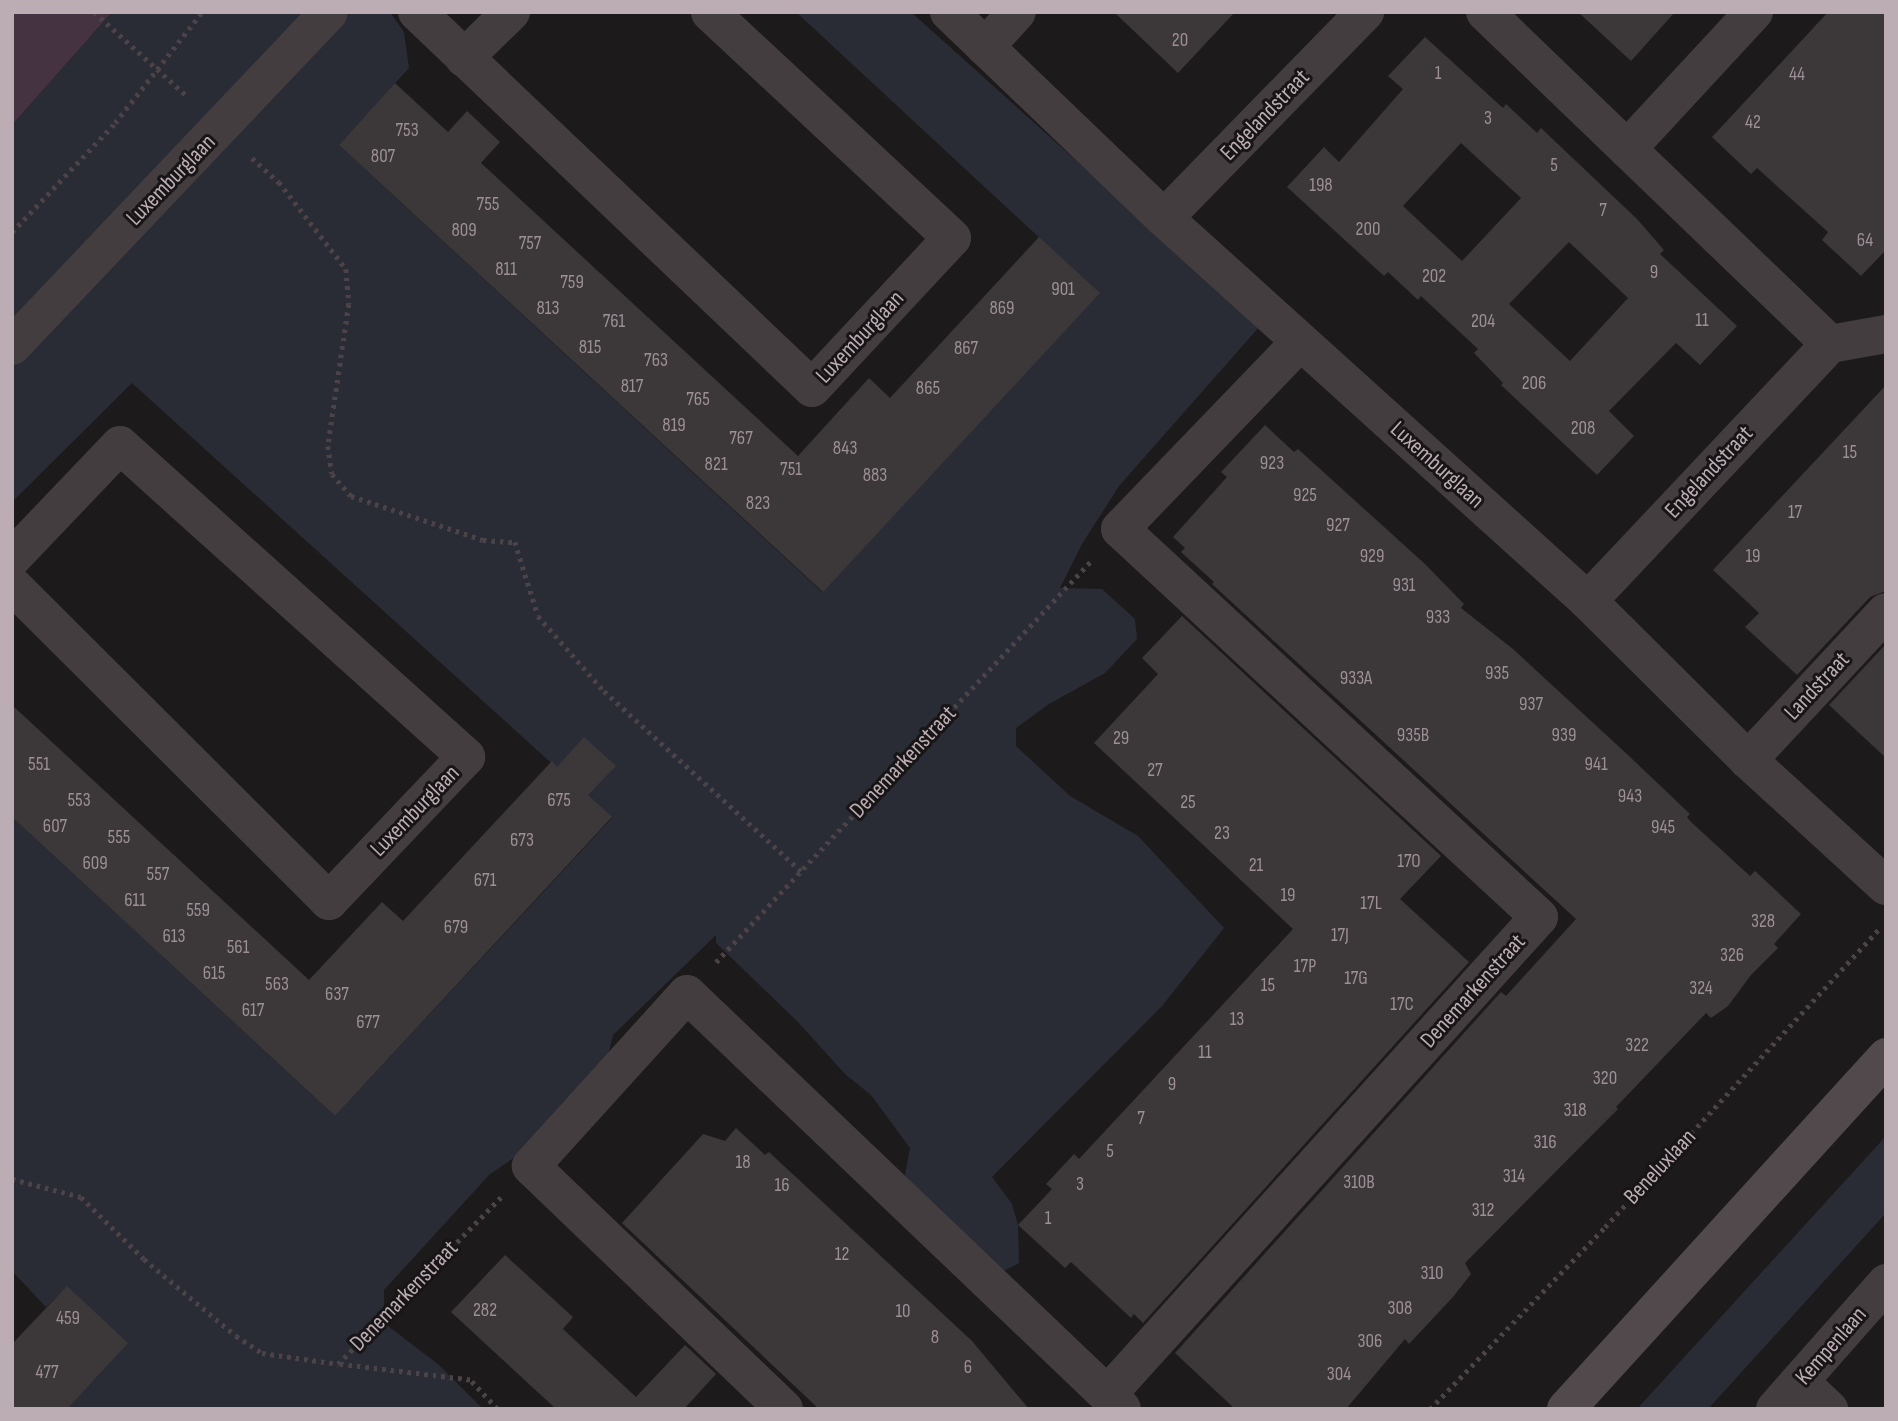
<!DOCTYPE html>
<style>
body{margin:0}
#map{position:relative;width:1898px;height:1421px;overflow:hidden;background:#1d1a1b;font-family:"Sofia Sans Condensed",sans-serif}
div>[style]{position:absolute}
.green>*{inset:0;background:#2a2c35}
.water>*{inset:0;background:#463342}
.building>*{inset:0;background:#3c3739}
.path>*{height:4.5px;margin-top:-2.25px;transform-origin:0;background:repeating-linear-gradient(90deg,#4b4347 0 3.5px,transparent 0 8.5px)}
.street>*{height:38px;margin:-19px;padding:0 19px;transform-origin:19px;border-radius:19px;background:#443d40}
.secondary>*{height:38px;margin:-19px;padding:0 19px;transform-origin:19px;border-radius:19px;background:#52494d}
span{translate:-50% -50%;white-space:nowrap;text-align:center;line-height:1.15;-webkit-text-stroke:6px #181516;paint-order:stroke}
.number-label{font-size:19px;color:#9c9096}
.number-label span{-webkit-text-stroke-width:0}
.street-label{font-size:23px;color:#bcadb5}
.frame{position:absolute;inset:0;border:14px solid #bcadb5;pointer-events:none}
</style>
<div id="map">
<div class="green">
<div style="clip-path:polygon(112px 12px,390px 12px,404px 32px,409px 68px,339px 145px,822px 592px,1099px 293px,796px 12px,911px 12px,1260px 326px,1119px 486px,1082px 544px,1060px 588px,1102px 589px,1135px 619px,1137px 639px,1105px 673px,1049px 704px,1016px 728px,1016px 746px,1070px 796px,1138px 836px,1224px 928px,1162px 1006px,992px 1177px,1012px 1204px,1018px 1225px,1019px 1263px,996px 1275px,925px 1206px,905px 1175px,910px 1148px,871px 1095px,845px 1074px,797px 1021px,716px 943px,716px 935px,613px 1035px,607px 1060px,562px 1103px,538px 1141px,489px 1175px,384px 1290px,384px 1323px,439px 1365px,483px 1409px,67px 1409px,67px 1287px,46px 1307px,12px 1271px,12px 817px,335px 1116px,612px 818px,132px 383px,12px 502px,12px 125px)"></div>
<div style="clip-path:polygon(1886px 1136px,1886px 1213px,1708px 1409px,1637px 1409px)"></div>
</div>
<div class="water">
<div style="clip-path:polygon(12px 12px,112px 12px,12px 125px)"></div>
</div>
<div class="building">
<div style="clip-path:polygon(1114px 12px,1235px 12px,1178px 73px)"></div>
<div style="clip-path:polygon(1578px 12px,1675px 12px,1631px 61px)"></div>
<div style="clip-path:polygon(1828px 12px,1886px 12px,1886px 250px,1861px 276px,1822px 240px,1828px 232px,1757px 168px,1751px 174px,1712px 137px)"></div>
<div style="clip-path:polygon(evenodd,1425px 37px,1503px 108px,1506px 104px,1537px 133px,1541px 128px,1637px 219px,1664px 250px,1660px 254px,1737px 326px,1700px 365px,1676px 343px,1609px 411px,1634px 436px,1597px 475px,1501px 385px,1503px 383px,1474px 353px,1478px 349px,1421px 296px,1418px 300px,1388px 272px,1384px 276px,1287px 187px,1324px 147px,1339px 162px,1403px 89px,1388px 76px,1425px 37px,1461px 143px,1521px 198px,1462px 261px,1403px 206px,1461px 143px,1425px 37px,1569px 242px,1628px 298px,1570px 361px,1509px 304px,1569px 242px)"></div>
<div style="clip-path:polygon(395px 83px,448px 132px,467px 111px,500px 142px,481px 163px,798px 456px,869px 378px,890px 398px,1039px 237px,1100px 293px,823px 592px,339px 145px)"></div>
<div style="clip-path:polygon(1886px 385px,1886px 591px,1870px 597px,1797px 675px,1745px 627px,1759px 613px,1713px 570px)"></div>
<div style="clip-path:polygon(1265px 425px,1294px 452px,1298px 449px,1425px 564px,1464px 604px,1461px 608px,1513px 649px,1628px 755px,1690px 814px,1687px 817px,1690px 821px,1750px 876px,1755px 871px,1801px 914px,1774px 944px,1778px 948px,1751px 975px,1728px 1006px,1711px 1018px,1706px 1013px,1616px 1107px,1618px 1109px,1465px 1263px,1471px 1274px,1453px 1297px,1409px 1344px,1405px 1339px,1346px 1409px,1235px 1409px,1175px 1353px,1501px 992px,1506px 996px,1576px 919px,1212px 584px,1214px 582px,1181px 552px,1185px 548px,1173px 537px,1227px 477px,1221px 472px)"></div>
<div style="clip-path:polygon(1182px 616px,1441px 856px,1400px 899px,1469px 962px,1143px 1323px,1134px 1314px,1131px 1318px,1071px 1262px,1065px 1268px,1018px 1225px,1052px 1189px,1046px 1184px,1074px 1154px,1079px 1159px,1293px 929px,1094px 743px,1158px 674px,1142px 658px)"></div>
<div style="clip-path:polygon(1886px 644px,1886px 758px,1829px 705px)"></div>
<div style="clip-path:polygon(12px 705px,309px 980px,382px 902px,403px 921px,552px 761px,557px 767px,584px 737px,616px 766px,588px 795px,612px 817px,335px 1116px,12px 817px)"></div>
<div style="clip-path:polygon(736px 1128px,765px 1155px,769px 1152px,972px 1341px,1029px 1409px,819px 1409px,622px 1223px,703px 1134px,725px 1141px)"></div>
<div style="clip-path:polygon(505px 1255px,573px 1317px,563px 1329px,636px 1397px,685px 1345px,716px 1374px,684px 1409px,556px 1409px,451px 1312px)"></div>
<div style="clip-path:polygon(67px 1286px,128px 1343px,67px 1409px,12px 1409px,12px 1344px)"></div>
</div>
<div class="path">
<div style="left:94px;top:12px;width:125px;rotate:42.1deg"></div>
<div style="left:252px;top:158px;width:36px;rotate:42deg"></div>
<div style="left:279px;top:182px;width:110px;rotate:52.4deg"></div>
<div style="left:346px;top:269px;width:35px;rotate:85deg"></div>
<div style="left:349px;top:304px;width:144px;rotate:98.4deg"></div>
<div style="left:328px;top:446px;width:28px;rotate:82deg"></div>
<div style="left:332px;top:474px;width:29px;rotate:49deg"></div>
<div style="left:351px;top:496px;width:139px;rotate:18.4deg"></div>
<div style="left:483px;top:540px;width:32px;rotate:4deg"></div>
<div style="left:515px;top:542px;width:77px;rotate:72.7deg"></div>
<div style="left:538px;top:616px;width:100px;rotate:48.7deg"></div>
<div style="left:604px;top:691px;width:267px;rotate:42.4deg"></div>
<div style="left:12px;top:232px;width:150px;rotate:-46.6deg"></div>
<div style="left:115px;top:123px;width:141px;rotate:-51.9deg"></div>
<div style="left:716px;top:962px;width:548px;rotate:-46.92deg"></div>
<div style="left:12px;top:1179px;width:71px;rotate:14.6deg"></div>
<div style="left:81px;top:1197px;width:88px;rotate:44.5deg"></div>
<div style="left:144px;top:1259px;width:120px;rotate:39.9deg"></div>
<div style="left:236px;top:1336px;width:31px;rotate:33deg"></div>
<div style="left:262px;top:1353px;width:77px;rotate:8.2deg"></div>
<div style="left:497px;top:1409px;width:40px;rotate:-133deg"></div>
<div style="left:470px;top:1380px;width:133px;rotate:-173.1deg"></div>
<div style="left:338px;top:1364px;width:233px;rotate:-45.7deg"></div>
<div style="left:1430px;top:1409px;width:252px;rotate:-46.1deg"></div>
<div style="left:1605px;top:1227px;width:406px;rotate:-47.4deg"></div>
</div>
<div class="street">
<div style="left:417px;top:12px;width:545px;rotate:43.59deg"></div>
<div style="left:812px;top:388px;width:205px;rotate:-47deg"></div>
<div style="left:952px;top:238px;width:331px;rotate:-137deg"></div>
<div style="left:949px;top:12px;width:298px;rotate:43.8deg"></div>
<div style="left:1164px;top:218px;width:571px;rotate:42.09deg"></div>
<div style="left:1588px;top:601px;width:226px;rotate:44.8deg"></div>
<div style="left:1748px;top:760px;width:187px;rotate:42.4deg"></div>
<div style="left:1485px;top:12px;width:479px;rotate:43.9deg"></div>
<div style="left:1830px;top:344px;width:353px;rotate:133.3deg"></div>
<div style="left:985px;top:47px;width:47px;rotate:-47.6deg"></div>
<div style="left:464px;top:58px;width:66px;rotate:-44.4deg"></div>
<div style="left:1627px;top:149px;width:187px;rotate:-47.2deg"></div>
<div style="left:1164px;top:218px;width:288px;rotate:-45.7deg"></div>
<div style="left:1830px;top:344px;width:57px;rotate:-10.1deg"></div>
<div style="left:12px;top:346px;width:460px;rotate:-46.5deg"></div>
<div style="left:12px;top:558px;width:156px;rotate:-46.3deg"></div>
<div style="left:120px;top:445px;width:466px;rotate:42deg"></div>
<div style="left:466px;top:757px;width:199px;rotate:133.6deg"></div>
<div style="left:329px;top:901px;width:448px;rotate:-135.1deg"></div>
<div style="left:1748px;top:760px;width:202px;rotate:-47deg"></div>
<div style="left:1800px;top:1382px;width:40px;rotate:43deg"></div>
<div style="left:1107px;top:1395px;width:644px;rotate:-47.89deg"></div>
<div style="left:1539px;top:917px;width:571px;rotate:-137.2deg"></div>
<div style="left:1120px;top:529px;width:260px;rotate:-46.1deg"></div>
<div style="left:784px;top:1409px;width:351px;rotate:-136.2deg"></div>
<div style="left:531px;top:1166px;width:232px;rotate:-47.8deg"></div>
<div style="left:687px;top:994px;width:601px;rotate:43.65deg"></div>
<div style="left:1775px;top:1409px;width:168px;rotate:-48.6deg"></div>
</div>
<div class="secondary">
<div style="left:1566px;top:1409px;width:476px;rotate:-47.7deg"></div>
</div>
<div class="number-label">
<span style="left:1180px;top:41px">20</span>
<span style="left:1438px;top:74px">1</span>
<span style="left:1797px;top:75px">44</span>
<span style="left:1488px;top:119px">3</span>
<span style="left:1753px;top:123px">42</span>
<span style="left:407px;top:131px">753</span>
<span style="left:383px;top:157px">807</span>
<span style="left:1554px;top:166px">5</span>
<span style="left:1321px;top:186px">198</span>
<span style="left:488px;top:205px">755</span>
<span style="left:1603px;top:211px">7</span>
<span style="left:1368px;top:230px">200</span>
<span style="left:464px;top:231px">809</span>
<span style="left:1865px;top:241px">64</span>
<span style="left:530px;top:244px">757</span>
<span style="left:506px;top:270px">811</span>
<span style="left:1654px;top:273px">9</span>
<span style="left:1434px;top:277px">202</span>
<span style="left:572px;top:283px">759</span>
<span style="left:1063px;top:290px">901</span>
<span style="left:548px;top:309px">813</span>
<span style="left:1002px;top:309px">869</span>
<span style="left:1702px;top:321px">11</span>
<span style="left:614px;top:322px">761</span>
<span style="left:1483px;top:322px">204</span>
<span style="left:590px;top:348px">815</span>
<span style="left:966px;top:349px">867</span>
<span style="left:656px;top:361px">763</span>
<span style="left:1534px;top:384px">206</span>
<span style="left:632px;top:387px">817</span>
<span style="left:928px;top:389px">865</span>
<span style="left:698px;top:400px">765</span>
<span style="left:674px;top:426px">819</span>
<span style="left:1583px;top:429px">208</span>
<span style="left:741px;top:439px">767</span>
<span style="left:845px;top:449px">843</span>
<span style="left:1850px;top:453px">15</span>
<span style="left:1272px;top:464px">923</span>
<span style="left:716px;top:465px">821</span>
<span style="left:791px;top:470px">751</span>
<span style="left:875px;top:476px">883</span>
<span style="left:1305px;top:496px">925</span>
<span style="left:758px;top:504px">823</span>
<span style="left:1795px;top:513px">17</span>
<span style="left:1338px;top:526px">927</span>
<span style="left:1372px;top:557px">929</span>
<span style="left:1753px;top:557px">19</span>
<span style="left:1404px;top:586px">931</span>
<span style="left:1438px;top:618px">933</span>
<span style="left:1497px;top:674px">935</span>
<span style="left:1356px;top:679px">933A</span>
<span style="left:1531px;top:705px">937</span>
<span style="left:1413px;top:736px">935B</span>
<span style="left:1564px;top:736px">939</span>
<span style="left:1121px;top:739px">29</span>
<span style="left:39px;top:765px">551</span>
<span style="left:1596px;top:765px">941</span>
<span style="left:1155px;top:771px">27</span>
<span style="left:1630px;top:797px">943</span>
<span style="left:79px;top:801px">553</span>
<span style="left:559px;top:801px">675</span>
<span style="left:1188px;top:803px">25</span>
<span style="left:55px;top:827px">607</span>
<span style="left:1663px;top:828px">945</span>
<span style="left:1222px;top:834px">23</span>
<span style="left:119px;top:838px">555</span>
<span style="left:522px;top:841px">673</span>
<span style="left:1409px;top:862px">17O</span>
<span style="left:95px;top:864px">609</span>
<span style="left:1256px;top:866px">21</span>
<span style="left:158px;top:875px">557</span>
<span style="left:485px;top:881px">671</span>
<span style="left:1288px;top:896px">19</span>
<span style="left:135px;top:901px">611</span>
<span style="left:1371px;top:904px">17L</span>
<span style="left:198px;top:911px">559</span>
<span style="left:1763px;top:922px">328</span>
<span style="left:456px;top:928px">679</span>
<span style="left:1340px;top:936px">17J</span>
<span style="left:174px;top:937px">613</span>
<span style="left:238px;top:948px">561</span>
<span style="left:1732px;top:956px">326</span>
<span style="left:1305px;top:967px">17P</span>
<span style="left:214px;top:974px">615</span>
<span style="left:1356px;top:979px">17G</span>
<span style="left:277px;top:985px">563</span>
<span style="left:1268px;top:986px">15</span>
<span style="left:1701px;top:989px">324</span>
<span style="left:337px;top:995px">637</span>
<span style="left:1402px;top:1005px">17C</span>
<span style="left:253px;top:1011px">617</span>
<span style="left:1237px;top:1020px">13</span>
<span style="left:368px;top:1023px">677</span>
<span style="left:1637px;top:1046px">322</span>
<span style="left:1205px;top:1053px">11</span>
<span style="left:1605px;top:1079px">320</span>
<span style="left:1172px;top:1085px">9</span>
<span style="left:1575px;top:1111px">318</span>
<span style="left:1141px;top:1119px">7</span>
<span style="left:1545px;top:1143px">316</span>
<span style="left:1110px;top:1152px">5</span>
<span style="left:743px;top:1163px">18</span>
<span style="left:1514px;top:1177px">314</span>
<span style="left:1359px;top:1183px">310B</span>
<span style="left:1080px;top:1185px">3</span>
<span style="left:782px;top:1186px">16</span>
<span style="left:1483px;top:1211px">312</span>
<span style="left:1048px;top:1219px">1</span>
<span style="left:842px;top:1255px">12</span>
<span style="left:1432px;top:1274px">310</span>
<span style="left:1400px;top:1309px">308</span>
<span style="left:485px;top:1311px">282</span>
<span style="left:903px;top:1312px">10</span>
<span style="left:68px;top:1319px">459</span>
<span style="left:935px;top:1338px">8</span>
<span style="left:1370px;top:1342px">306</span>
<span style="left:968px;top:1368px">6</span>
<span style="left:47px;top:1373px">477</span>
<span style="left:1339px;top:1375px">304</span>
</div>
<div class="street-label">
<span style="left:1265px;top:115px;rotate:-46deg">Engelandstraat</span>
<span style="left:171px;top:180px;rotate:-46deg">Luxemburglaan</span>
<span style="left:860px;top:337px;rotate:-47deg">Luxemburglaan</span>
<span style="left:1437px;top:465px;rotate:42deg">Luxemburglaan</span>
<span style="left:1709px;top:472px;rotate:-47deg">Engelandstraat</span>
<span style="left:1817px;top:686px;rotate:-47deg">Landstraat</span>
<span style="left:903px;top:762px;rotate:-47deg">Denemarkenstraat</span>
<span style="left:415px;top:811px;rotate:-46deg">Luxemburglaan</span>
<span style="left:1473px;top:991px;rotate:-48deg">Denemarkenstraat</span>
<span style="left:1660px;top:1167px;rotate:-47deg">Beneluxlaan</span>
<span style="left:404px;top:1296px;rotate:-46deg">Denemarkenstraat</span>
<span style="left:1831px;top:1346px;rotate:-49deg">Kempenlaan</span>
</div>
<div class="frame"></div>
</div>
